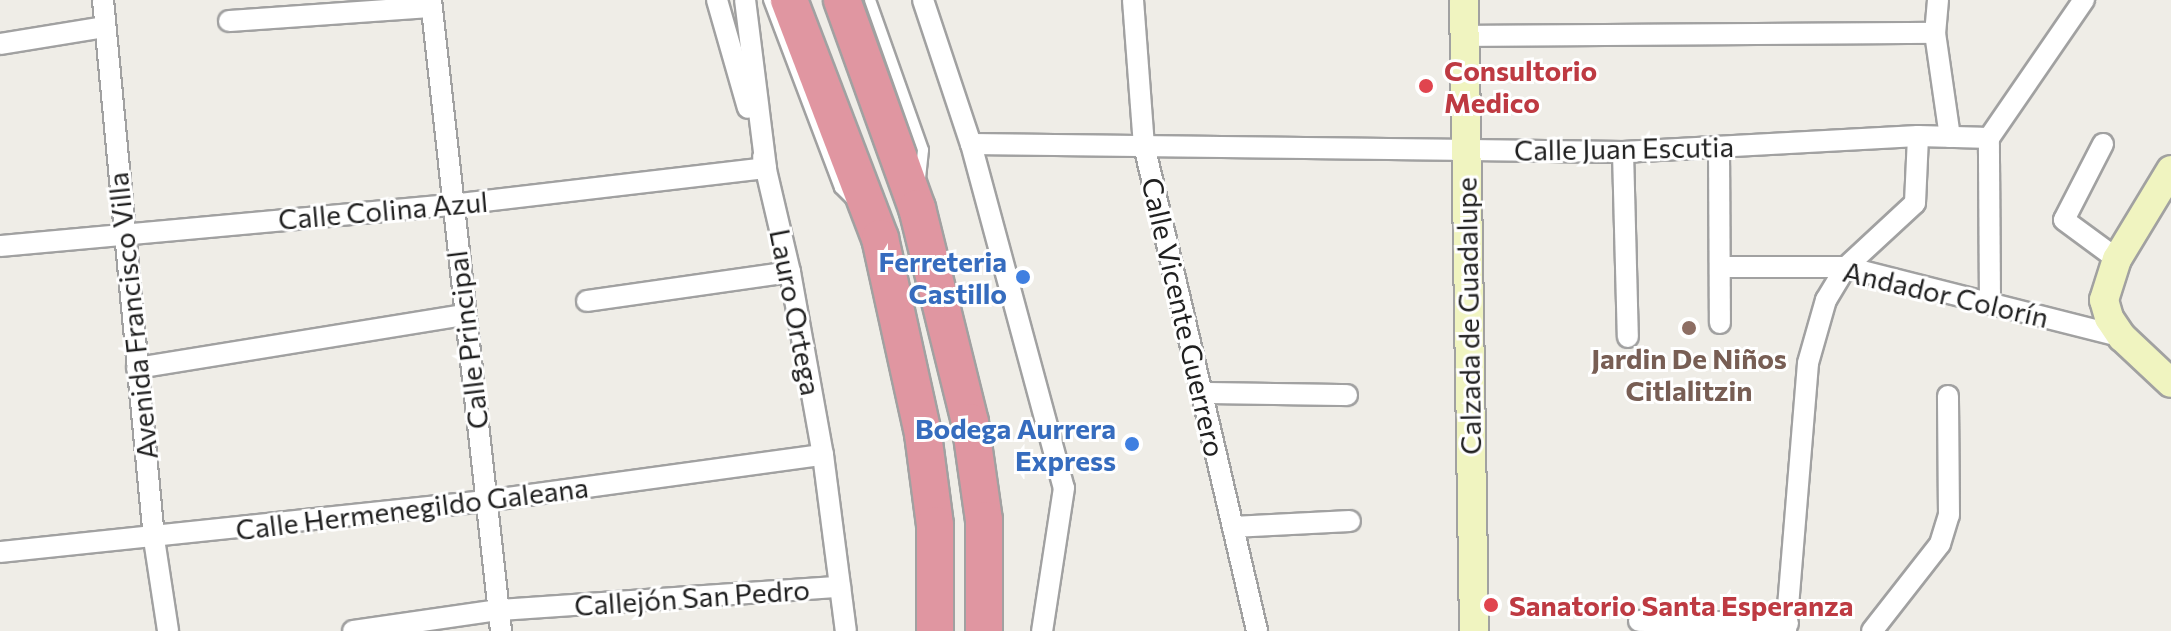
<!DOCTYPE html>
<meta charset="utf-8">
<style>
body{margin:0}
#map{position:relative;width:2171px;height:631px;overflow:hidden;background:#efede7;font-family:Commissioner,sans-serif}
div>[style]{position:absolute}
.roads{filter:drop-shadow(2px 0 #a1a1a1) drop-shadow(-2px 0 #a1a1a1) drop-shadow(0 2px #a1a1a1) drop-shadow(0 -2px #a1a1a1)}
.lane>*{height:10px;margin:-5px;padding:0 5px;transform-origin:5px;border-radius:5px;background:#fff}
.street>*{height:20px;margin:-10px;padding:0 10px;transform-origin:10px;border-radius:10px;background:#fff}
.secondary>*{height:28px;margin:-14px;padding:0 14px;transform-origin:14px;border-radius:14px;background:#f0f4c0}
.highway>*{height:36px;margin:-18px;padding:0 18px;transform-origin:18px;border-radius:18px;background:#e096a1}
.dots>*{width:22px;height:22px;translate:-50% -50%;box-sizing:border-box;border:4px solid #fff;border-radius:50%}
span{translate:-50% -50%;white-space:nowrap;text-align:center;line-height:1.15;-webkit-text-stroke:6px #fff;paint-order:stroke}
.health-label{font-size:28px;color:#be3a42;font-weight:700}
.left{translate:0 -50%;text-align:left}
.street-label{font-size:28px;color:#202020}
.shop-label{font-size:28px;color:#366cbe;font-weight:700}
.right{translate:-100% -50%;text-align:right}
.education-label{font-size:28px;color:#785e54;font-weight:700}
</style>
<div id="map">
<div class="roads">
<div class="lane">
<div style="left:769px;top:0;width:201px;rotate:69.3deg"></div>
<div style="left:840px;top:188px;width:17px;rotate:45deg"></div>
<div style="left:870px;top:0;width:159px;rotate:70.5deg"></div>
<div style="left:923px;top:150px;width:28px;rotate:96deg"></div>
</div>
<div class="street">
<div style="left:103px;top:0;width:541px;rotate:84.59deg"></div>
<div style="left:154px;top:539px;width:93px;rotate:81.3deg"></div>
<div style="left:431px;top:0;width:635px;rotate:83.67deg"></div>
<div style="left:717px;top:0;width:112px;rotate:74deg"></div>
<div style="left:923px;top:0;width:152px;rotate:71.6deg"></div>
<div style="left:971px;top:144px;width:356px;rotate:74.9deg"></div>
<div style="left:1064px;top:488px;width:145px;rotate:98.7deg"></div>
<div style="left:1133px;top:0;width:145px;rotate:85.7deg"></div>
<div style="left:1144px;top:145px;width:499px;rotate:76.9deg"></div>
<div style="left:1938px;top:0;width:33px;rotate:95deg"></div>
<div style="left:1935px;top:33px;width:105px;rotate:81.8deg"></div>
<div style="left:229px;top:21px;width:202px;rotate:-4deg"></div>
<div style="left:1464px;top:36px;width:471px;rotate:-0.4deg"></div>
<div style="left:0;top:44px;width:106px;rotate:-9.2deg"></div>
<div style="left:971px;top:144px;width:652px;rotate:0.7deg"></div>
<div style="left:1623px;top:152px;width:295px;rotate:-3.1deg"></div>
<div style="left:1918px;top:136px;width:71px;rotate:1.6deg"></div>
<div style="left:2103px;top:144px;width:85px;rotate:117.2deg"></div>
<div style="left:2064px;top:220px;width:66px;rotate:36.3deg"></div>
<div style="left:1719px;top:147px;width:176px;rotate:89.7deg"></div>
<div style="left:1623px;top:152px;width:185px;rotate:88.5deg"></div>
<div style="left:763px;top:157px;width:118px;rotate:76.8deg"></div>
<div style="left:790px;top:272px;width:186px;rotate:79.8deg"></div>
<div style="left:823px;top:455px;width:177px;rotate:82.6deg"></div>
<div style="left:0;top:246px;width:453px;rotate:-5.2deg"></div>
<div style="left:451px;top:205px;width:317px;rotate:-6.7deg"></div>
<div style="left:766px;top:168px;width:169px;rotate:-97.1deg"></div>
<div style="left:1720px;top:267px;width:126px"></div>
<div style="left:1846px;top:267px;width:285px;rotate:14.2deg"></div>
<div style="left:587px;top:301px;width:205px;rotate:-8.1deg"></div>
<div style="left:1990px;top:301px;width:163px;rotate:-90.4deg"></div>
<div style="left:1989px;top:138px;width:168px;rotate:-55.5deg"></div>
<div style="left:137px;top:368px;width:331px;rotate:-9.2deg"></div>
<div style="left:1202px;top:393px;width:145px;rotate:0.8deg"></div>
<div style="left:1233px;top:527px;width:117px;rotate:-2.9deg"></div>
<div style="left:0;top:552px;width:488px;rotate:-6deg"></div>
<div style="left:485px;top:501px;width:341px;rotate:-7.8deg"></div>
<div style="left:1639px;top:621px;width:149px;rotate:0.8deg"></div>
<div style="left:353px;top:631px;width:148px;rotate:-8.2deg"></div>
<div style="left:499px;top:610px;width:342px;rotate:-3.9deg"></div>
<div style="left:1786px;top:631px;width:269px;rotate:-85.3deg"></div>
<div style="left:1808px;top:363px;width:66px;rotate:-74.1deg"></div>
<div style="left:1826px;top:300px;width:39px;rotate:-59deg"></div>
<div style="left:1846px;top:267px;width:94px;rotate:-42.8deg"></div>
<div style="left:1915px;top:203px;width:67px;rotate:-87.4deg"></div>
<div style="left:1872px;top:631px;width:110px;rotate:-52deg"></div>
<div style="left:1940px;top:544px;width:30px;rotate:-73deg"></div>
<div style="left:1949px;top:515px;width:119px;rotate:-90.5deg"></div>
</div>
<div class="secondary">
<div style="left:1464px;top:0;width:631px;rotate:89.09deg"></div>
<div style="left:2171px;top:170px;width:104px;rotate:121.2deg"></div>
<div style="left:2117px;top:259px;width:43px;rotate:107.6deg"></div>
<div style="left:2104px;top:300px;width:19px;rotate:74deg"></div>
<div style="left:2109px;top:318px;width:23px;rotate:56deg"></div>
<div style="left:2122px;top:337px;width:67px;rotate:43.2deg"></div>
</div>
<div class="highway">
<div style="left:789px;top:0;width:255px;rotate:69.1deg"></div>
<div style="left:880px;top:238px;width:201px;rotate:77.6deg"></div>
<div style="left:923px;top:434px;width:92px;rotate:82.5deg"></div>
<div style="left:935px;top:525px;width:106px;rotate:90deg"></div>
<div style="left:842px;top:0;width:221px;rotate:70.2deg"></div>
<div style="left:917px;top:208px;width:220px;rotate:76.1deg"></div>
<div style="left:970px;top:422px;width:99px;rotate:81.9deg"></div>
<div style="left:984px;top:520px;width:111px;rotate:90deg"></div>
</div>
</div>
<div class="dots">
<div style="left:1426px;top:86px;background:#e0444e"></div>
<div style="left:1023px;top:277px;background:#3f7fe0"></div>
<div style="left:1689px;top:328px;background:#8d6e63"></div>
<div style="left:1132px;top:444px;background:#3f7fe0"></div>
<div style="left:1491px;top:605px;background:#e0444e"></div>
</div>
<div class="health-label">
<span class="left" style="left:1444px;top:86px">Consultorio<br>Medico</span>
<span class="left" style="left:1509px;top:605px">Sanatorio Santa Esperanza</span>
</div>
<div class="street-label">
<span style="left:1624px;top:148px;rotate:-1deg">Calle Juan Escutia</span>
<span style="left:383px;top:210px;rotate:-5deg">Calle Colina Azul</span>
<span style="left:1946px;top:294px;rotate:13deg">Andador Colorín</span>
<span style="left:796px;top:312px;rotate:79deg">Lauro Ortega</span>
<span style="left:132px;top:316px;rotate:-96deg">Avenida Francisco Villa</span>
<span style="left:1468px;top:316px;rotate:-91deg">Calzada de Guadalupe</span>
<span style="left:1184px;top:317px;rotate:77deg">Calle Vicente Guerrero</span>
<span style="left:467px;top:340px;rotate:-97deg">Calle Principal</span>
<span style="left:412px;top:508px;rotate:-7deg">Calle Hermenegildo Galeana</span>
<span style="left:692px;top:597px;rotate:-4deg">Callejón San Pedro</span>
</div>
<div class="shop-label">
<span class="right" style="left:1007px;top:277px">Ferreteria<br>Castillo</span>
<span class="right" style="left:1116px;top:444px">Bodega Aurrera<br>Express</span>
</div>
<div class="education-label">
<span style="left:1689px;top:374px">Jardin De Niños<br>Citlalitzin</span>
</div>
</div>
